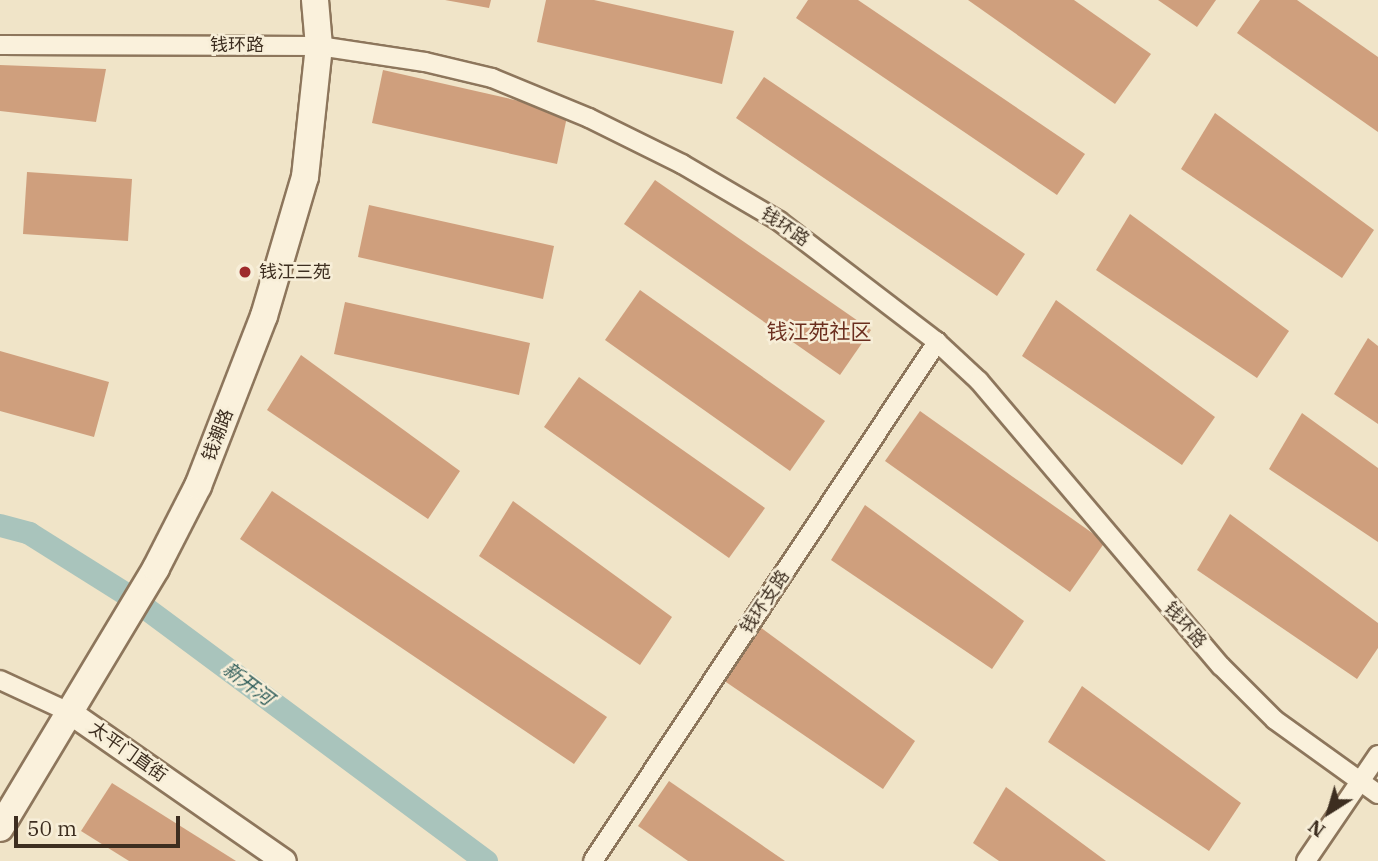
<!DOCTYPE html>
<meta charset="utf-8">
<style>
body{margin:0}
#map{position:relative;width:1378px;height:861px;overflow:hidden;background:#f0e4c8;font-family:"IBM Plex Serif","Noto Sans SC",serif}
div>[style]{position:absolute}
.canal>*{height:23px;margin:-11.5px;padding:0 11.5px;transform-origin:11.5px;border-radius:11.5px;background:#a9c4bc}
.building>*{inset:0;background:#cf9f7d}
.roads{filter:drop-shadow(2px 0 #8d765c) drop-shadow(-2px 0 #8d765c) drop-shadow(0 2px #8d765c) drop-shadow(0 -2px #8d765c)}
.minor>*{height:18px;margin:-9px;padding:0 9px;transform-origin:9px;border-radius:9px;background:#faf1dc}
.tertiary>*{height:23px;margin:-11.5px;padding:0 11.5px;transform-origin:11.5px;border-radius:11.5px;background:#faf1dc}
.secondary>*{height:26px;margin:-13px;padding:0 13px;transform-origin:13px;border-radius:13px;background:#faf1dc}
.dots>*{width:19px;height:19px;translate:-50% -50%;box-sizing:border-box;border:4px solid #f7eed8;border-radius:50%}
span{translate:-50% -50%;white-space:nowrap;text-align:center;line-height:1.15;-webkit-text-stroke:5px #f7eed8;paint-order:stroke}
.street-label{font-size:18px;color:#3d2e20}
.poi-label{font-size:18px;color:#3d2e20}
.left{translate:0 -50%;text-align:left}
.water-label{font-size:19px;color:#2f5d5a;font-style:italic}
.quarter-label{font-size:21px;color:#6b2e1e}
.north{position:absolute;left:1294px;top:777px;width:70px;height:70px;-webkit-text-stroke:5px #f7eed8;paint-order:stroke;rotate:217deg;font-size:19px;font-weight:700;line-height:28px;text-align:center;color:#3d2e20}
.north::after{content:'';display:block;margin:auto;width:24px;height:32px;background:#3d2e20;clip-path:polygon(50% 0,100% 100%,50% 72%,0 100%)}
.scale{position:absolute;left:14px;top:816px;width:166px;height:32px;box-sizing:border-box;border:4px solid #3d2e20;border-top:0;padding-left:9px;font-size:21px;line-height:24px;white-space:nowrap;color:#3d2e20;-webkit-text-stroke:5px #f7eed8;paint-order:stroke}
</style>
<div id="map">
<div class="canal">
<div style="left:0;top:525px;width:30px;rotate:15deg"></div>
<div style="left:29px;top:533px;width:117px;rotate:32.1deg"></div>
<div style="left:128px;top:595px;width:446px;rotate:36.6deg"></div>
</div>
<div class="building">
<div style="clip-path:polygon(445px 0,491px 0,489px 8px)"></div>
<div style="clip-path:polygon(546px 0,594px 0,734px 31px,722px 84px,537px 42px)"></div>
<div style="clip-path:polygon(808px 0,858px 0,1085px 154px,1057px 195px,796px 18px)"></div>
<div style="clip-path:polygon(968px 0,1074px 0,1151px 54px,1115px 104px)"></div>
<div style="clip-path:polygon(1158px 0,1216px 0,1197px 27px)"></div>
<div style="clip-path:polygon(1260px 0,1297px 0,1378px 57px,1378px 132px,1237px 33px)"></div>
<div style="clip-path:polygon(0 65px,106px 69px,96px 122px,0 111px)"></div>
<div style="clip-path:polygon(383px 70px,568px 112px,557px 164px,372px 123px)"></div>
<div style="clip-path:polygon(764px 77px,1025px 254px,997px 296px,736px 118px)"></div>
<div style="clip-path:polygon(1215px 113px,1374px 230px,1342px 278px,1181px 169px)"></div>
<div style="clip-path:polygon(27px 172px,132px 179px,128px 241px,23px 234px)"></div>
<div style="clip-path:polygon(655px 180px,871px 330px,840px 375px,624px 224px)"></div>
<div style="clip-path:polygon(369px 205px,554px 246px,543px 299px,358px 257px)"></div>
<div style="clip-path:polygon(1130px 214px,1289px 331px,1257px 378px,1096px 270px)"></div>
<div style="clip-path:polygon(640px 290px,825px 421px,790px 471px,605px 340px)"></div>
<div style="clip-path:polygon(1056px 300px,1215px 417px,1182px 465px,1022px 356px)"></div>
<div style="clip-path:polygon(345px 302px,530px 343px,519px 395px,334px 354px)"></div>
<div style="clip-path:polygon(1368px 338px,1378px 346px,1378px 424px,1334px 394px)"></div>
<div style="clip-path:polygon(0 351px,109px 382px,94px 437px,0 411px)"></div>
<div style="clip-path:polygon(301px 355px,460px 471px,428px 519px,267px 410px)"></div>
<div style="clip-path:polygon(579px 377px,765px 508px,729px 558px,544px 427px)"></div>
<div style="clip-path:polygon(920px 411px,1105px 542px,1070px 592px,885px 461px)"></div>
<div style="clip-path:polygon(1302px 413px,1378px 468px,1378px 542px,1269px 469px)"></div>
<div style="clip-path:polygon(272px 491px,607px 717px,574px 764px,240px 539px)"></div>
<div style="clip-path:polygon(513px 501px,672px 617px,640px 665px,479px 556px)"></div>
<div style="clip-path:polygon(865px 505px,1024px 621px,992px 669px,831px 560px)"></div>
<div style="clip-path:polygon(1230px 514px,1378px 623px,1378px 648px,1357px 679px,1197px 570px)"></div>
<div style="clip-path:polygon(756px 624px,915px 741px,883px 789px,723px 680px)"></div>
<div style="clip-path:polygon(1082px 686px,1241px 803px,1209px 851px,1048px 742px)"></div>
<div style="clip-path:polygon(669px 781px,785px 861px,688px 861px,638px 826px)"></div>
<div style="clip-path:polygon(112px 783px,236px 861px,129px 861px,81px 831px)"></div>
<div style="clip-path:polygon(1006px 787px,1106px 861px,999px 861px,973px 843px)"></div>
</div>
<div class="roads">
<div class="minor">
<div style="left:0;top:45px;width:319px;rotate:0.2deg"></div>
<div style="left:319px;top:46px;width:107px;rotate:8.6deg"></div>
<div style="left:425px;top:62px;width:69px;rotate:13.4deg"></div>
<div style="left:492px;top:78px;width:105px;rotate:22.4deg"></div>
<div style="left:589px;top:118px;width:104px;rotate:26.3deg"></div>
<div style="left:682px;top:164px;width:113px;rotate:30.4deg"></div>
<div style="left:779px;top:221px;width:199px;rotate:37.4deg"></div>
<div style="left:937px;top:342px;width:57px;rotate:42.9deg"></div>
<div style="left:979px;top:381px;width:374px;rotate:49.7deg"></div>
<div style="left:1221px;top:666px;width:76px;rotate:45deg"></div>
<div style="left:1275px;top:720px;width:127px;rotate:35.7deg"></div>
<div style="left:0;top:680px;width:78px;rotate:24.9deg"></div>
<div style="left:593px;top:861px;width:623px;rotate:-56.46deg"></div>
<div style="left:1306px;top:861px;width:128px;rotate:-55.8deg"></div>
</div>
<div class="tertiary">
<div style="left:71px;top:713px;width:259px;rotate:34.8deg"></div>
</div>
<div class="secondary">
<div style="left:0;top:828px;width:303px;rotate:-59deg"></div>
<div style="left:156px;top:568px;width:92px;rotate:-62.9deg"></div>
<div style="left:198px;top:486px;width:182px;rotate:-68.8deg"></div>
<div style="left:264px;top:316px;width:145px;rotate:-73.6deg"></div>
<div style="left:305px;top:177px;width:132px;rotate:-83.9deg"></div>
<div style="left:319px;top:46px;width:46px;rotate:-95deg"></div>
</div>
</div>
<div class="dots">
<div style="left:245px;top:272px;background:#9e2a2b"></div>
</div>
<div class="street-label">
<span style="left:237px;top:45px">钱环路</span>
<span style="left:785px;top:227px;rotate:34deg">钱环路</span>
<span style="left:218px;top:435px;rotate:-69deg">钱潮路</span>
<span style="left:765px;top:602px;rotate:-56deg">钱环支路</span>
<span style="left:1185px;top:625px;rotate:49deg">钱环路</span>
<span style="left:128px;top:752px;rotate:35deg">太平门直街</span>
</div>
<div class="poi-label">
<span class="left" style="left:259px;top:272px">钱江三苑</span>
</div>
<div class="water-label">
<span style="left:248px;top:684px;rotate:37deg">新开河</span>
</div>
<div class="quarter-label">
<span style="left:819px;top:331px">钱江苑社区</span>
</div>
<div class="north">N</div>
<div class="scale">50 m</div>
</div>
